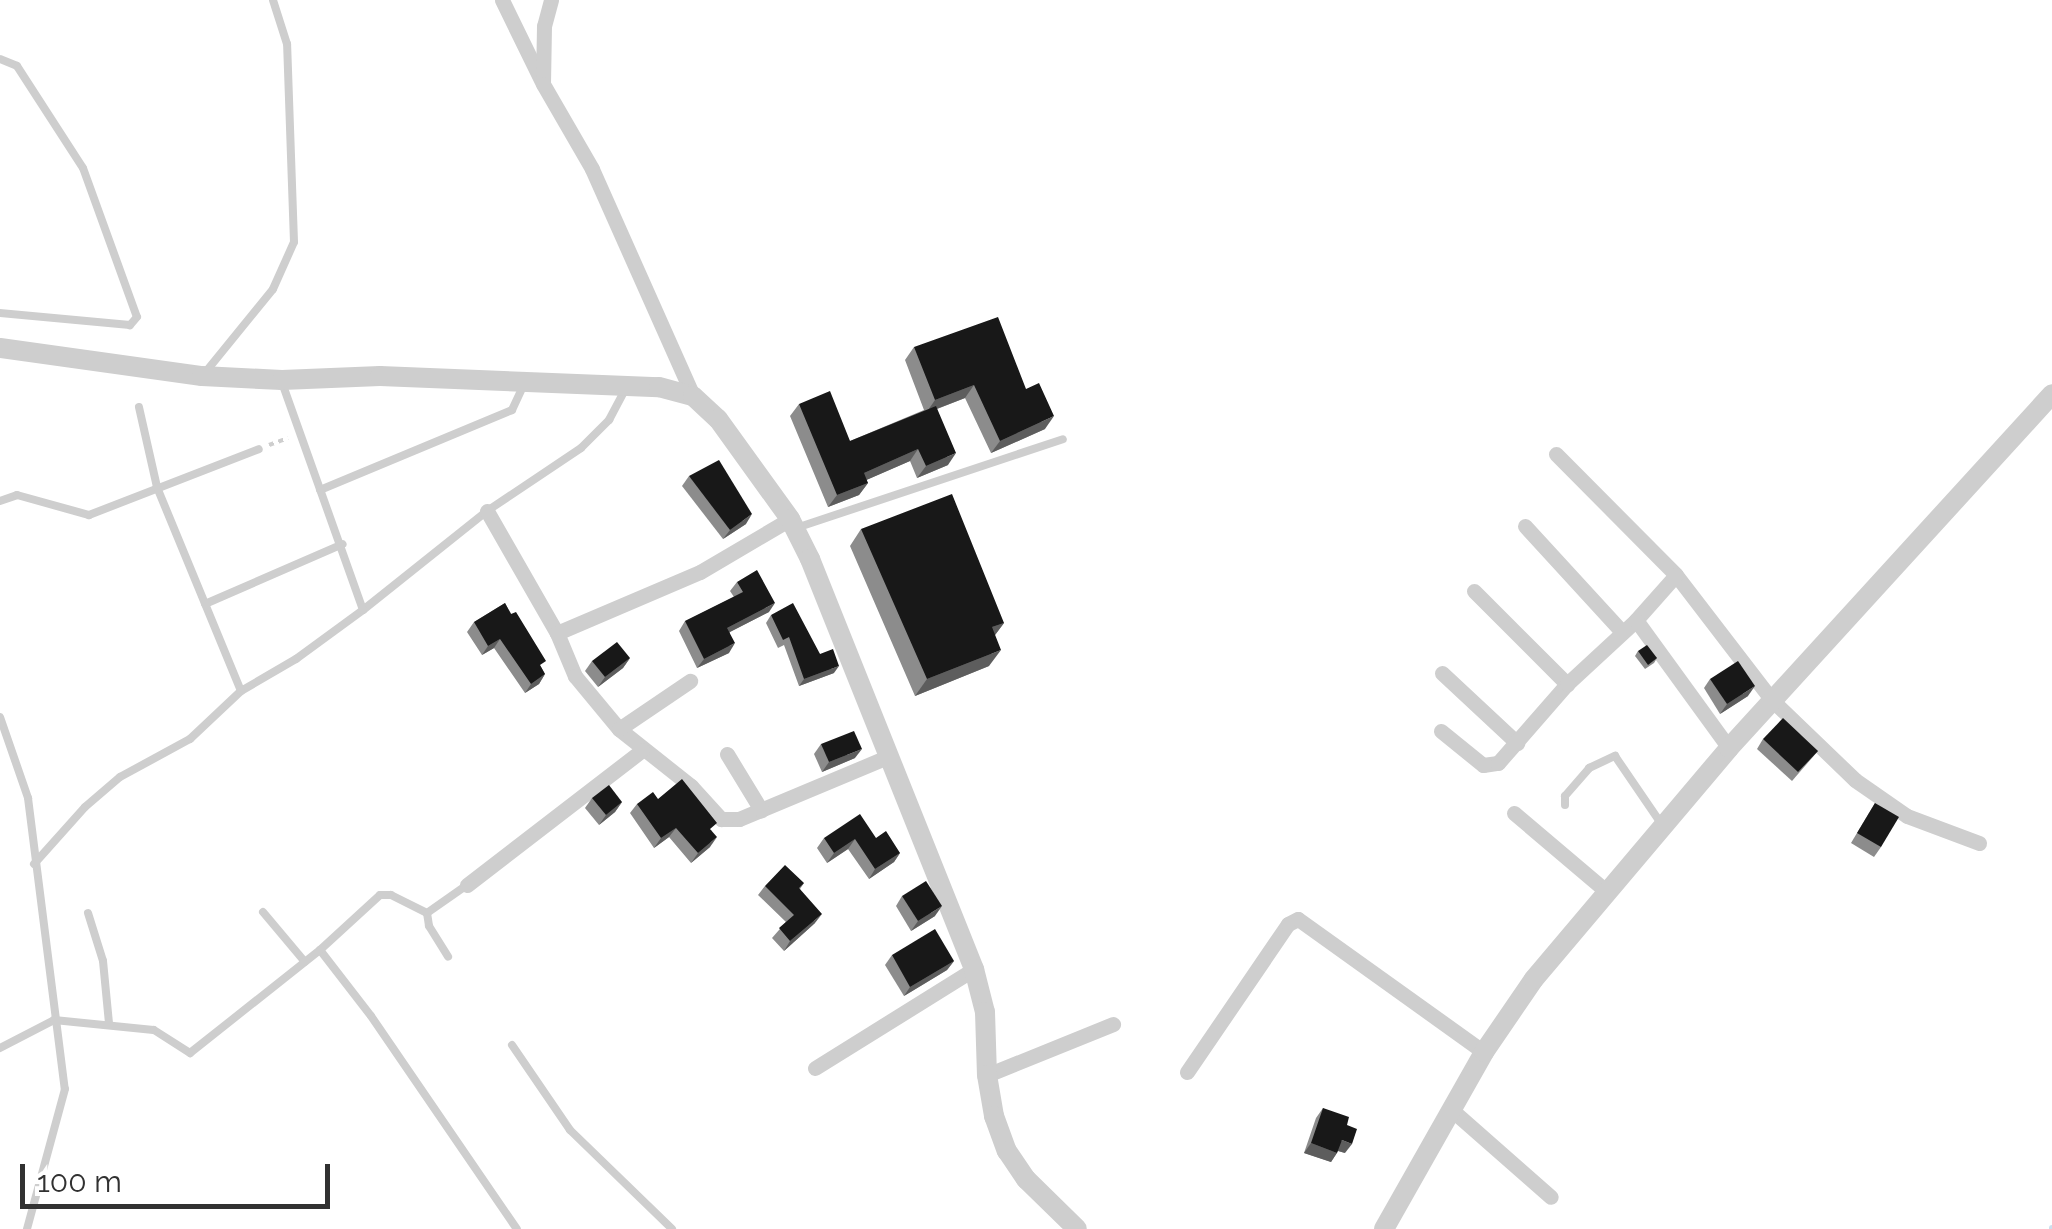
<!DOCTYPE html>
<style>
body{margin:0}
#map{position:relative;width:2052px;height:1229px;overflow:hidden;background:#fff;font-family:Raleway,sans-serif}
div>[style]{position:absolute}
.stream>*{height:6px;margin:-3px;padding:0 3px;transform-origin:3px;border-radius:3px;background:#ccdfee}
.path>*{height:4px;margin-top:-2px;transform-origin:0;background:repeating-linear-gradient(90deg,#cecece 0 5px,transparent 0 10px)}
.service>*{height:8px;margin:-4px;padding:0 4px;transform-origin:4px;border-radius:4px;background:#cecece}
.minor>*{height:15px;margin:-7.5px;padding:0 7.5px;transform-origin:7.5px;border-radius:7.5px;background:#cecece}
.tertiary>*{height:20px;margin:-10px;padding:0 10px;transform-origin:10px;border-radius:10px;background:#cecece}
.wall>*{inset:0;background:#8c8c8c}
.shaded-wall>*{inset:0;background:#5d5d5d}
.building>*{inset:0;background:#181818}
span{translate:-50% -50%;white-space:nowrap;text-align:center;line-height:1.15;-webkit-text-stroke:10px #fff;paint-order:stroke}
.scale{position:absolute;left:20px;top:1164px;width:310px;height:45px;box-sizing:border-box;border:5px solid #313131;border-top:0;padding-left:12px;font-size:30px;line-height:35px;white-space:nowrap;color:#313131;-webkit-text-stroke:8px #fff;paint-order:stroke}
</style>
<div id="map">
<div class="stream">
<div style="left:2052px;top:1229px;width:1px;rotate:-90deg"></div>
</div>
<div class="path">
<div style="left:269px;top:445px;width:20px;rotate:-20deg"></div>
</div>
<div class="service">
<div style="left:0;top:59px;width:18px;rotate:22deg"></div>
<div style="left:17px;top:66px;width:121px;rotate:57.1deg"></div>
<div style="left:83px;top:168px;width:158px;rotate:70.1deg"></div>
<div style="left:137px;top:317px;width:11px;rotate:131deg"></div>
<div style="left:130px;top:325px;width:131px;rotate:-174.7deg"></div>
<div style="left:204px;top:374px;width:109px;rotate:-50.9deg"></div>
<div style="left:273px;top:289px;width:51px;rotate:-65.9deg"></div>
<div style="left:294px;top:242px;width:198px;rotate:-92deg"></div>
<div style="left:287px;top:44px;width:46px;rotate:-107.7deg"></div>
<div style="left:320px;top:490px;width:208px;rotate:-22.6deg"></div>
<div style="left:512px;top:410px;width:31px;rotate:-65deg"></div>
<div style="left:0;top:501px;width:18px;rotate:-19deg"></div>
<div style="left:17px;top:495px;width:75px;rotate:15.5deg"></div>
<div style="left:89px;top:515px;width:182px;rotate:-21.2deg"></div>
<div style="left:799px;top:527px;width:278px;rotate:-18.4deg"></div>
<div style="left:205px;top:604px;width:150px;rotate:-23.5deg"></div>
<div style="left:363px;top:610px;width:159px;rotate:-38.6deg"></div>
<div style="left:487px;top:511px;width:113px;rotate:-33.8deg"></div>
<div style="left:581px;top:448px;width:40px;rotate:-45deg"></div>
<div style="left:609px;top:420px;width:34px;rotate:-62deg"></div>
<div style="left:241px;top:691px;width:64px;rotate:-30.2deg"></div>
<div style="left:296px;top:659px;width:83px;rotate:-36.2deg"></div>
<div style="left:363px;top:610px;width:239px;rotate:-109.6deg"></div>
<div style="left:0;top:717px;width:86px;rotate:70.9deg"></div>
<div style="left:28px;top:798px;width:293px;rotate:82.8deg"></div>
<div style="left:65px;top:1089px;width:145px;rotate:105.2deg"></div>
<div style="left:1565px;top:805px;width:9px;rotate:-90deg"></div>
<div style="left:1565px;top:796px;width:37px;rotate:-49deg"></div>
<div style="left:1589px;top:768px;width:29px;rotate:-25deg"></div>
<div style="left:1615px;top:756px;width:83px;rotate:55.7deg"></div>
<div style="left:34px;top:864px;width:76px;rotate:-48.2deg"></div>
<div style="left:85px;top:807px;width:46px;rotate:-40.6deg"></div>
<div style="left:120px;top:777px;width:80px;rotate:-28.5deg"></div>
<div style="left:190px;top:739px;width:70px;rotate:-43.3deg"></div>
<div style="left:241px;top:691px;width:221px;rotate:-112.4deg"></div>
<div style="left:157px;top:487px;width:82px;rotate:-102.7deg"></div>
<div style="left:263px;top:912px;width:65px;rotate:50deg"></div>
<div style="left:88px;top:913px;width:50px;rotate:72.6deg"></div>
<div style="left:103px;top:961px;width:62px;rotate:84.5deg"></div>
<div style="left:427px;top:913px;width:13px;rotate:81deg"></div>
<div style="left:429px;top:926px;width:36px;rotate:58deg"></div>
<div style="left:320px;top:950px;width:83px;rotate:52.3deg"></div>
<div style="left:371px;top:1016px;width:258px;rotate:55.6deg"></div>
<div style="left:512px;top:1045px;width:103px;rotate:55.7deg"></div>
<div style="left:570px;top:1130px;width:142px;rotate:44.1deg"></div>
<div style="left:0;top:1048px;width:61px;rotate:-27.4deg"></div>
<div style="left:54px;top:1020px;width:100px;rotate:5.7deg"></div>
<div style="left:154px;top:1030px;width:43px;rotate:32.6deg"></div>
<div style="left:190px;top:1053px;width:166px;rotate:-38.4deg"></div>
<div style="left:320px;top:950px;width:81px;rotate:-42.5deg"></div>
<div style="left:380px;top:895px;width:11px"></div>
<div style="left:391px;top:895px;width:40px;rotate:26.6deg"></div>
<div style="left:427px;top:913px;width:49px;rotate:-35deg"></div>
</div>
<div class="minor">
<div style="left:502px;top:0;width:91px;rotate:64deg"></div>
<div style="left:551px;top:0;width:27px;rotate:105deg"></div>
<div style="left:544px;top:26px;width:58px;rotate:91deg"></div>
<div style="left:543px;top:84px;width:98px;rotate:60deg"></div>
<div style="left:592px;top:169px;width:248px;rotate:66deg"></div>
<div style="left:1556px;top:454px;width:170px;rotate:45.2deg"></div>
<div style="left:1676px;top:575px;width:158px;rotate:52.5deg"></div>
<div style="left:1772px;top:700px;width:115px;rotate:43.9deg"></div>
<div style="left:1855px;top:780px;width:63px;rotate:34.7deg"></div>
<div style="left:1907px;top:816px;width:77px;rotate:20.6deg"></div>
<div style="left:487px;top:511px;width:141px;rotate:60.2deg"></div>
<div style="left:557px;top:633px;width:47px;rotate:67.3deg"></div>
<div style="left:575px;top:676px;width:69px;rotate:50.3deg"></div>
<div style="left:619px;top:729px;width:92px;rotate:38.4deg"></div>
<div style="left:691px;top:786px;width:45px;rotate:47.7deg"></div>
<div style="left:721px;top:819px;width:18px"></div>
<div style="left:739px;top:819px;width:160px;rotate:-22.7deg"></div>
<div style="left:1525px;top:526px;width:144px;rotate:47.5deg"></div>
<div style="left:1474px;top:591px;width:132px;rotate:45deg"></div>
<div style="left:1636px;top:620px;width:60px;rotate:-48.4deg"></div>
<div style="left:557px;top:633px;width:155px;rotate:-23.1deg"></div>
<div style="left:700px;top:572px;width:104px;rotate:-30.5deg"></div>
<div style="left:1442px;top:673px;width:103px;rotate:43deg"></div>
<div style="left:619px;top:729px;width:86px;rotate:-34.1deg"></div>
<div style="left:1441px;top:731px;width:54px;rotate:39deg"></div>
<div style="left:1483px;top:765px;width:15px;rotate:-8deg"></div>
<div style="left:1498px;top:763px;width:105px;rotate:-48.9deg"></div>
<div style="left:1567px;top:684px;width:94px;rotate:-42.8deg"></div>
<div style="left:1636px;top:620px;width:158px;rotate:54deg"></div>
<div style="left:727px;top:754px;width:66px;rotate:58.7deg"></div>
<div style="left:1514px;top:813px;width:121px;rotate:40.3deg"></div>
<div style="left:467px;top:885px;width:221px;rotate:-37.6deg"></div>
<div style="left:815px;top:1068px;width:187px;rotate:-31.9deg"></div>
<div style="left:1187px;top:1072px;width:179px;rotate:-55.7deg"></div>
<div style="left:1288px;top:924px;width:11px;rotate:-27deg"></div>
<div style="left:1298px;top:919px;width:229px;rotate:35.6deg"></div>
<div style="left:987px;top:1075px;width:136px;rotate:-22deg"></div>
<div style="left:1453px;top:1111px;width:130px;rotate:41.3deg"></div>
</div>
<div class="tertiary">
<div style="left:0;top:348px;width:204px;rotate:7.9deg"></div>
<div style="left:202px;top:376px;width:80px;rotate:2.9deg"></div>
<div style="left:282px;top:380px;width:98px;rotate:-2.3deg"></div>
<div style="left:380px;top:376px;width:279px;rotate:2.3deg"></div>
<div style="left:659px;top:387px;width:35px;rotate:15deg"></div>
<div style="left:693px;top:396px;width:34px;rotate:43deg"></div>
<div style="left:718px;top:419px;width:123px;rotate:54.2deg"></div>
<div style="left:790px;top:519px;width:45px;rotate:63.4deg"></div>
<div style="left:810px;top:559px;width:442px;rotate:68.2deg"></div>
<div style="left:974px;top:969px;width:44px;rotate:75.7deg"></div>
<div style="left:985px;top:1012px;width:63px;rotate:88.2deg"></div>
<div style="left:987px;top:1075px;width:42px;rotate:80.3deg"></div>
<div style="left:994px;top:1116px;width:37px;rotate:70deg"></div>
<div style="left:1007px;top:1151px;width:34px;rotate:56deg"></div>
<div style="left:1026px;top:1179px;width:71px;rotate:44.4deg"></div>
<div style="left:1384px;top:1229px;width:203px;rotate:-60.5deg"></div>
<div style="left:1484px;top:1052px;width:88px;rotate:-55.6deg"></div>
<div style="left:1534px;top:979px;width:302px;rotate:-49.8deg"></div>
<div style="left:1729px;top:748px;width:479px;rotate:-47.6deg"></div>
</div>
<div class="wall">
<div style="clip-path:polygon(914px 347px,1026px 389px,1045px 429px,991px 453px,965px 398px,937px 409px,948px 465px,917px 478px,910px 461px,866px 480px,868px 483px,859px 495px,828px 507px,790px 416px,799px 404px,850px 441px,924px 410px,905px 360px)"></div>
<div style="clip-path:polygon(689px 476px,746px 524px,723px 539px,682px 486px)"></div>
<div style="clip-path:polygon(861px 529px,1004px 623px,995px 635px,989px 666px,915px 696px,850px 546px)"></div>
<div style="clip-path:polygon(737px 582px,769px 612px,730px 632px,729px 653px,697px 668px,679px 631px,685px 621px,734px 597px,730px 591px)"></div>
<div style="clip-path:polygon(505px 603px,545px 674px,539px 684px,525px 693px,494px 648px,482px 655px,467px 632px,474px 622px)"></div>
<div style="clip-path:polygon(771px 615px,820px 654px,834px 673px,799px 686px,784px 645px,778px 648px,766px 623px)"></div>
<div style="clip-path:polygon(1638px 651px,1657px 658px,1654px 663px,1645px 669px,1635px 656px)"></div>
<div style="clip-path:polygon(630px 658px,623px 668px,598px 687px,585px 671px,592px 661px)"></div>
<div style="clip-path:polygon(1710px 679px,1748px 696px,1720px 714px,1704px 688px)"></div>
<div style="clip-path:polygon(1763px 739px,1818px 751px,1792px 781px,1757px 749px)"></div>
<div style="clip-path:polygon(821px 744px,855px 758px,822px 772px,814px 754px)"></div>
<div style="clip-path:polygon(592px 798px,622px 802px,615px 812px,599px 825px,585px 808px)"></div>
<div style="clip-path:polygon(658px 799px,712px 831px,710px 847px,691px 863px,669px 837px,654px 848px,630px 813px,637px 804px)"></div>
<div style="clip-path:polygon(1875px 803px,1881px 847px,1874px 857px,1851px 843px)"></div>
<div style="clip-path:polygon(824px 838px,876px 838px,900px 853px,894px 862px,869px 879px,848px 849px,827px 863px,817px 848px)"></div>
<div style="clip-path:polygon(804px 883px,800px 889px,815px 923px,784px 951px,772px 938px,786px 922px,758px 895px,765px 886px)"></div>
<div style="clip-path:polygon(902px 896px,935px 916px,911px 931px,896px 906px)"></div>
<div style="clip-path:polygon(892px 955px,954px 961px,947px 970px,904px 996px,885px 965px)"></div>
<div style="clip-path:polygon(1323px 1108px,1345px 1153px,1338px 1151px,1331px 1162px,1304px 1153px,1316px 1118px)"></div>
</div>
<div class="shaded-wall">
<div style="clip-path:polygon(974px 385px,965px 398px,926px 413px,935px 400px)"></div>
<div style="clip-path:polygon(1054px 416px,1045px 429px,991px 453px,1000px 441px)"></div>
<div style="clip-path:polygon(918px 449px,910px 461px,855px 485px,864px 473px)"></div>
<div style="clip-path:polygon(956px 453px,948px 465px,917px 478px,926px 466px)"></div>
<div style="clip-path:polygon(868px 483px,859px 495px,828px 507px,837px 495px)"></div>
<div style="clip-path:polygon(752px 514px,746px 524px,723px 539px,730px 530px)"></div>
<div style="clip-path:polygon(775px 603px,769px 612px,720px 637px,727px 628px)"></div>
<div style="clip-path:polygon(1004px 623px,992px 639px,992px 627px)"></div>
<div style="clip-path:polygon(500px 639px,494px 648px,482px 655px,488px 646px)"></div>
<div style="clip-path:polygon(735px 643px,729px 653px,697px 668px,704px 659px)"></div>
<div style="clip-path:polygon(1001px 650px,989px 666px,915px 696px,927px 679px)"></div>
<div style="clip-path:polygon(630px 658px,623px 668px,598px 687px,605px 677px)"></div>
<div style="clip-path:polygon(839px 666px,834px 673px,799px 686px,804px 679px)"></div>
<div style="clip-path:polygon(545px 674px,539px 684px,525px 693px,531px 684px)"></div>
<div style="clip-path:polygon(1755px 686px,1748px 696px,1720px 714px,1727px 704px)"></div>
<div style="clip-path:polygon(862px 749px,855px 758px,822px 772px,829px 762px)"></div>
<div style="clip-path:polygon(622px 802px,615px 812px,599px 825px,606px 815px)"></div>
<div style="clip-path:polygon(676px 828px,669px 837px,654px 848px,661px 838px)"></div>
<div style="clip-path:polygon(717px 837px,710px 847px,691px 863px,698px 853px)"></div>
<div style="clip-path:polygon(855px 839px,848px 849px,827px 863px,834px 853px)"></div>
<div style="clip-path:polygon(900px 853px,894px 862px,869px 879px,875px 869px)"></div>
<div style="clip-path:polygon(942px 906px,935px 916px,911px 931px,918px 921px)"></div>
<div style="clip-path:polygon(822px 914px,815px 923px,784px 951px,790px 941px)"></div>
<div style="clip-path:polygon(954px 961px,947px 970px,904px 996px,910px 987px)"></div>
<div style="clip-path:polygon(1342px 1140px,1352px 1144px,1345px 1153px,1335px 1150px)"></div>
<div style="clip-path:polygon(1311px 1143px,1337px 1153px,1331px 1162px,1304px 1153px)"></div>
</div>
<div class="building">
<div style="clip-path:polygon(998px 317px,1026px 389px,1039px 383px,1054px 416px,1000px 441px,974px 385px,935px 400px,914px 347px)"></div>
<div style="clip-path:polygon(830px 391px,850px 441px,936px 406px,956px 453px,926px 466px,918px 449px,864px 473px,868px 483px,837px 495px,799px 404px)"></div>
<div style="clip-path:polygon(719px 460px,752px 514px,730px 530px,689px 476px)"></div>
<div style="clip-path:polygon(952px 494px,1004px 623px,992px 627px,1001px 650px,927px 679px,861px 529px)"></div>
<div style="clip-path:polygon(757px 570px,775px 603px,727px 628px,735px 643px,704px 659px,685px 621px,743px 592px,737px 582px)"></div>
<div style="clip-path:polygon(505px 603px,511px 614px,516px 612px,546px 661px,540px 665px,545px 674px,531px 684px,500px 639px,488px 646px,474px 622px)"></div>
<div style="clip-path:polygon(793px 603px,820px 654px,833px 649px,839px 666px,804px 679px,789px 637px,783px 640px,771px 615px)"></div>
<div style="clip-path:polygon(617px 642px,630px 658px,605px 677px,592px 661px)"></div>
<div style="clip-path:polygon(1647px 645px,1657px 658px,1648px 665px,1638px 651px)"></div>
<div style="clip-path:polygon(1738px 661px,1755px 686px,1727px 704px,1710px 679px)"></div>
<div style="clip-path:polygon(1783px 718px,1818px 751px,1798px 772px,1763px 739px)"></div>
<div style="clip-path:polygon(854px 731px,862px 749px,829px 762px,821px 744px)"></div>
<div style="clip-path:polygon(682px 779px,717px 823px,710px 829px,717px 837px,698px 853px,676px 828px,661px 838px,637px 804px,653px 792px,658px 799px)"></div>
<div style="clip-path:polygon(609px 785px,622px 802px,606px 815px,592px 798px)"></div>
<div style="clip-path:polygon(1875px 803px,1899px 817px,1881px 847px,1857px 833px)"></div>
<div style="clip-path:polygon(860px 814px,876px 838px,886px 831px,900px 853px,875px 869px,855px 839px,834px 853px,824px 838px)"></div>
<div style="clip-path:polygon(785px 865px,804px 883px,799px 888px,822px 914px,790px 941px,779px 928px,794px 915px,765px 886px)"></div>
<div style="clip-path:polygon(926px 881px,942px 906px,918px 921px,902px 896px)"></div>
<div style="clip-path:polygon(935px 929px,954px 961px,910px 987px,892px 955px)"></div>
<div style="clip-path:polygon(1323px 1108px,1349px 1117px,1347px 1125px,1357px 1129px,1352px 1144px,1342px 1140px,1337px 1153px,1311px 1143px)"></div>
</div>
<div class="scale">100 m</div>
</div>
